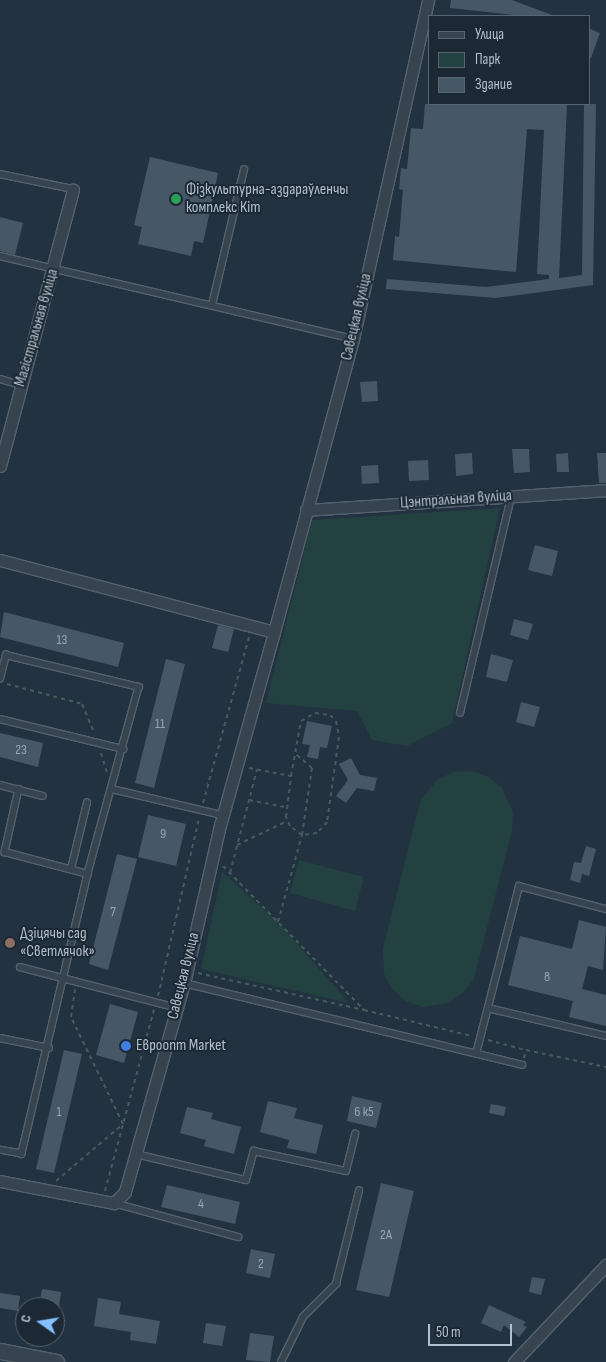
<!DOCTYPE html>
<meta charset="utf-8">
<style>
body{margin:0}
#map{position:relative;width:606px;height:1362px;overflow:hidden;background:#223240;font-family:"Sofia Sans Condensed",sans-serif}
div>[style]{position:absolute}
.green>*{inset:0;background:#244141}
.building>*{inset:0;background:#465866}
.path>*{height:2px;margin-top:-1px;transform-origin:0;background:repeating-linear-gradient(90deg,#435d5d 0 4px,transparent 0 8px)}
.roads{filter:drop-shadow(1px 0 #55626e) drop-shadow(-1px 0 #55626e) drop-shadow(0 1px #55626e) drop-shadow(0 -1px #55626e)}
.service>*{height:5.5px;margin:-2.75px;padding:0 2.75px;transform-origin:2.75px;border-radius:2.75px;background:#374450}
.minor>*{height:11px;margin:-5.5px;padding:0 5.5px;transform-origin:5.5px;border-radius:5.5px;background:#374450}
.tertiary>*{height:15px;margin:-7.5px;padding:0 7.5px;transform-origin:7.5px;border-radius:7.5px;background:#374450}
.dots>*{width:14px;height:14px;translate:-50% -50%;box-sizing:border-box;border:2px solid #1c2935;border-radius:50%}
span{translate:-50% -50%;white-space:nowrap;text-align:center;line-height:1.15;-webkit-text-stroke:4px #1c2935;paint-order:stroke}
.number-label{font-size:14px;color:#98a5b2}
.number-label span{-webkit-text-stroke-width:0}
.poi-label{font-size:16px;color:#b3bfcb}
.left{translate:0 -50%;text-align:left}
.street-label{font-size:16px;color:#b3bfcb}
.legend{position:absolute;left:428px;top:15px;width:162px;height:90px;box-sizing:border-box;background:#1c2935;border:1px solid #586571;margin:0;padding:6px 9px;list-style:none;font-size:15px;color:#b3bfcb}
.legend li{display:flex;align-items:center;gap:10px;height:25px}
.legend b{width:25px;border:1px solid #586571}
.north{position:absolute;left:15px;top:1297px;width:50px;height:50px;box-sizing:border-box;background:#1c2935;border:1px solid #586571;border-radius:50%;rotate:283deg;font-size:14px;font-weight:700;line-height:20px;text-align:center;color:#b3bfcb}
.north::after{content:'';display:block;margin:auto;width:18px;height:22px;background:#83c1ff;clip-path:polygon(50% 0,100% 100%,50% 72%,0 100%)}
.scale{position:absolute;left:428px;top:1324px;width:84px;height:22px;box-sizing:border-box;border:2px solid #b3bfcb;border-top:0;padding-left:6px;font-size:15px;line-height:18px;white-space:nowrap;color:#b3bfcb;-webkit-text-stroke:4px #1c2935;paint-order:stroke}
</style>
<div id="map">
<div class="green">
<div style="clip-path:polygon(500px 508px,452px 723px,407px 746px,372px 740px,357px 711px,266px 703px,312px 520px)"></div>
<div style="clip-path:polygon(472px 771px,489px 777px,502px 788px,513px 812px,512px 830px,474px 979px,463px 993px,449px 1003px,423px 1007px,406px 1001px,393px 990px,384px 974px,383px 948px,421px 799px,438px 779px,454px 772px)"></div>
<div style="clip-path:polygon(299px 860px,364px 877px,355px 911px,290px 893px)"></div>
<div style="clip-path:polygon(222px 872px,278px 922px,349px 1003px,201px 969px)"></div>
</div>
<div class="building">
<div style="clip-path:polygon(451px 0,512px 0,552px 15px,523px 16px,450px 8px)"></div>
<div style="clip-path:polygon(590px 29px,600px 33px,591px 58px,590px 58px)"></div>
<div style="clip-path:polygon(425px 104px,567px 104px,559px 278px,582px 275px,584px 104px,596px 104px,593px 285px,496px 298px,386px 289px,387px 279px,486px 287px,549px 279px,549px 275px,537px 274px,544px 130px,527px 129px,516px 272px,393px 260px,395px 236px,399px 237px,403px 190px,399px 189px,401px 168px,407px 169px,411px 128px,423px 129px)"></div>
<div style="clip-path:polygon(150px 157px,218px 173px,203px 243px,194px 241px,191px 256px,138px 244px,142px 227px,134px 225px)"></div>
<div style="clip-path:polygon(0 217px,23px 223px,15px 255px,0 251px)"></div>
<div style="clip-path:polygon(377px 381px,378px 401px,362px 402px,360px 382px)"></div>
<div style="clip-path:polygon(512px 449px,529px 449px,530px 472px,514px 473px)"></div>
<div style="clip-path:polygon(472px 453px,473px 474px,456px 476px,455px 454px)"></div>
<div style="clip-path:polygon(568px 453px,569px 472px,557px 472px,556px 454px)"></div>
<div style="clip-path:polygon(597px 453px,606px 453px,606px 483px,599px 483px)"></div>
<div style="clip-path:polygon(428px 460px,429px 480px,409px 481px,408px 461px)"></div>
<div style="clip-path:polygon(378px 465px,379px 483px,362px 484px,361px 466px)"></div>
<div style="clip-path:polygon(535px 545px,558px 551px,552px 576px,528px 570px)"></div>
<div style="clip-path:polygon(4px 612px,124px 643px,118px 667px,0 637px)"></div>
<div style="clip-path:polygon(514px 619px,533px 624px,528px 640px,510px 635px)"></div>
<div style="clip-path:polygon(218px 625px,234px 629px,228px 652px,212px 648px)"></div>
<div style="clip-path:polygon(491px 654px,513px 660px,507px 682px,486px 677px)"></div>
<div style="clip-path:polygon(166px 659px,185px 664px,154px 788px,135px 783px)"></div>
<div style="clip-path:polygon(521px 702px,540px 707px,534px 727px,516px 722px)"></div>
<div style="clip-path:polygon(307px 721px,332px 726px,327px 748px,320px 747px,318px 759px,307px 757px,310px 745px,302px 744px)"></div>
<div style="clip-path:polygon(0 733px,43px 743px,38px 767px,0 757px)"></div>
<div style="clip-path:polygon(351px 758px,360px 775px,377px 778px,374px 791px,357px 788px,346px 803px,336px 796px,348px 780px,339px 764px)"></div>
<div style="clip-path:polygon(148px 815px,186px 824px,176px 866px,138px 857px)"></div>
<div style="clip-path:polygon(586px 846px,596px 849px,589px 876px,582px 874px,580px 883px,570px 880px,574px 862px,581px 863px)"></div>
<div style="clip-path:polygon(117px 854px,137px 859px,108px 970px,89px 964px)"></div>
<div style="clip-path:polygon(579px 920px,606px 927px,603px 970px,588px 966px,582px 989px,606px 995px,606px 1026px,569px 1017px,573px 1001px,508px 985px,520px 936px,572px 949px)"></div>
<div style="clip-path:polygon(110px 1004px,138px 1012px,124px 1063px,96px 1055px)"></div>
<div style="clip-path:polygon(64px 1050px,82px 1054px,54px 1173px,36px 1169px)"></div>
<div style="clip-path:polygon(352px 1096px,382px 1103px,376px 1128px,347px 1121px)"></div>
<div style="clip-path:polygon(268px 1101px,297px 1108px,294px 1118px,323px 1125px,316px 1154px,287px 1148px,289px 1140px,260px 1132px)"></div>
<div style="clip-path:polygon(491px 1104px,506px 1107px,504px 1116px,489px 1113px)"></div>
<div style="clip-path:polygon(187px 1107px,213px 1113px,211px 1119px,241px 1127px,234px 1154px,204px 1146px,206px 1140px,180px 1133px)"></div>
<div style="clip-path:polygon(381px 1183px,414px 1191px,389px 1297px,356px 1290px)"></div>
<div style="clip-path:polygon(167px 1185px,240px 1202px,235px 1224px,161px 1207px)"></div>
<div style="clip-path:polygon(251px 1249px,275px 1254px,270px 1278px,246px 1273px)"></div>
<div style="clip-path:polygon(532px 1277px,545px 1279px,541px 1295px,529px 1292px)"></div>
<div style="clip-path:polygon(42px 1289px,61px 1292px,59px 1307px,39px 1307px)"></div>
<div style="clip-path:polygon(0 1293px,20px 1296px,18px 1311px,0 1308px)"></div>
<div style="clip-path:polygon(98px 1298px,121px 1302px,119px 1314px,160px 1321px,156px 1344px,130px 1340px,131px 1332px,94px 1326px)"></div>
<div style="clip-path:polygon(489px 1305px,526px 1322px,523px 1325px,527px 1327px,519px 1337px,504px 1325px,501px 1332px,481px 1323px)"></div>
<div style="clip-path:polygon(206px 1323px,226px 1326px,222px 1346px,203px 1343px)"></div>
<div style="clip-path:polygon(250px 1333px,274px 1336px,270px 1362px,246px 1360px)"></div>
</div>
<div class="path">
<div style="left:7px;top:684px;width:78px;rotate:14.9deg"></div>
<div style="left:82px;top:704px;width:30px;rotate:67deg"></div>
<div style="left:101px;top:753px;width:21px;rotate:73deg"></div>
<div style="left:249px;top:768px;width:43px;rotate:10.8deg"></div>
<div style="left:291px;top:776px;width:56px;rotate:-79.7deg"></div>
<div style="left:301px;top:721px;width:16px;rotate:-30deg"></div>
<div style="left:315px;top:713px;width:15px;rotate:8deg"></div>
<div style="left:330px;top:715px;width:8px;rotate:45deg"></div>
<div style="left:336px;top:721px;width:16px;rotate:79deg"></div>
<div style="left:339px;top:737px;width:86px;rotate:98deg"></div>
<div style="left:327px;top:822px;width:15px;rotate:132deg"></div>
<div style="left:317px;top:833px;width:15px;rotate:172deg"></div>
<div style="left:302px;top:835px;width:15px;rotate:-143deg"></div>
<div style="left:290px;top:826px;width:10px;rotate:-114deg"></div>
<div style="left:286px;top:817px;width:41px;rotate:-83deg"></div>
<div style="left:249px;top:800px;width:38px;rotate:11deg"></div>
<div style="left:203px;top:803px;width:172px;rotate:-74.5deg"></div>
<div style="left:237px;top:845px;width:55px;rotate:-25.6deg"></div>
<div style="left:223px;top:866px;width:202px;rotate:45.6deg"></div>
<div style="left:364px;top:1010px;width:111px;rotate:13.5deg"></div>
<div style="left:230px;top:873px;width:107px;rotate:-75.4deg"></div>
<div style="left:278px;top:922px;width:90px;rotate:-74.6deg"></div>
<div style="left:302px;top:835px;width:68px;rotate:-81.5deg"></div>
<div style="left:312px;top:768px;width:23px;rotate:-139deg"></div>
<div style="left:198px;top:973px;width:170px;rotate:12.6deg"></div>
<div style="left:158px;top:996px;width:183px;rotate:-77deg"></div>
<div style="left:488px;top:1040px;width:39px;rotate:15deg"></div>
<div style="left:524px;top:1058px;width:8px;rotate:-76deg"></div>
<div style="left:526px;top:1050px;width:82px;rotate:12deg"></div>
<div style="left:56px;top:1181px;width:88px;rotate:-40.4deg"></div>
<div style="left:123px;top:1124px;width:119px;rotate:-115.9deg"></div>
<div style="left:71px;top:1017px;width:28px;rotate:-82deg"></div>
<div style="left:105px;top:1191px;width:188px;rotate:-74.9deg"></div>
</div>
<div class="roads">
<div class="service">
<div style="left:0;top:174px;width:75px;rotate:11.6deg"></div>
<div style="left:0;top:256px;width:363px;rotate:13.2deg"></div>
<div style="left:212px;top:305px;width:139px;rotate:-76.7deg"></div>
<div style="left:0;top:379px;width:22px;rotate:16deg"></div>
<div style="left:0;top:679px;width:25px;rotate:-76deg"></div>
<div style="left:6px;top:655px;width:137px;rotate:13.5deg"></div>
<div style="left:139px;top:687px;width:194px;rotate:105.3deg"></div>
<div style="left:88px;top:874px;width:288px;rotate:103.3deg"></div>
<div style="left:22px;top:1154px;width:22px;rotate:-170deg"></div>
<div style="left:460px;top:713px;width:222px;rotate:-76.7deg"></div>
<div style="left:0;top:719px;width:127px;rotate:13.7deg"></div>
<div style="left:0;top:785px;width:44px;rotate:14.3deg"></div>
<div style="left:19px;top:789px;width:65px;rotate:102.5deg"></div>
<div style="left:5px;top:852px;width:86px;rotate:14.8deg"></div>
<div style="left:112px;top:789px;width:113px;rotate:13.3deg"></div>
<div style="left:71px;top:869px;width:68px;rotate:-76.4deg"></div>
<div style="left:20px;top:967px;width:162px;rotate:14.6deg"></div>
<div style="left:184px;top:983px;width:348px;rotate:13.6deg"></div>
<div style="left:488px;top:1008px;width:121px;rotate:13.3deg"></div>
<div style="left:0;top:1038px;width:50px;rotate:11.5deg"></div>
<div style="left:476px;top:1054px;width:173px;rotate:-75.6deg"></div>
<div style="left:519px;top:886px;width:90px;rotate:14.8deg"></div>
<div style="left:136px;top:1154px;width:113px;rotate:13.3deg"></div>
<div style="left:246px;top:1180px;width:30px;rotate:-75deg"></div>
<div style="left:254px;top:1151px;width:94px;rotate:12.3deg"></div>
<div style="left:346px;top:1171px;width:38px;rotate:-76deg"></div>
<div style="left:114px;top:1203px;width:129px;rotate:15.3deg"></div>
<div style="left:281px;top:1362px;width:50px;rotate:-63.9deg"></div>
<div style="left:303px;top:1317px;width:47px;rotate:-45deg"></div>
<div style="left:336px;top:1284px;width:96px;rotate:-76.1deg"></div>
</div>
<div class="minor">
<div style="left:0;top:466px;width:286px;rotate:-75.2deg"></div>
<div style="left:306px;top:510px;width:301px;rotate:-3.8deg"></div>
<div style="left:0;top:560px;width:283px;rotate:14.7deg"></div>
<div style="left:274px;top:632px;width:200px;rotate:105.6deg"></div>
<div style="left:220px;top:825px;width:162px;rotate:102.8deg"></div>
<div style="left:184px;top:983px;width:217px;rotate:105.8deg"></div>
<div style="left:125px;top:1192px;width:16px;rotate:135deg"></div>
<div style="left:114px;top:1203px;width:116px;rotate:-169.1deg"></div>
<div style="left:274px;top:632px;width:303px;rotate:-74.9deg"></div>
<div style="left:353px;top:339px;width:347px;rotate:-77.5deg"></div>
<div style="left:514px;top:1362px;width:134px;rotate:-46.5deg"></div>
</div>
<div class="tertiary">
<div style="left:0;top:1351px;width:57px;rotate:11.1deg"></div>
</div>
</div>
<div class="dots">
<div style="left:176px;top:199px;background:#2e9e5b"></div>
<div style="left:10px;top:943px;background:#8d6e63"></div>
<div style="left:126px;top:1046px;background:#3f7fe0"></div>
</div>
<div class="number-label">
<span style="left:62px;top:640px">13</span>
<span style="left:160px;top:724px">11</span>
<span style="left:21px;top:750px">23</span>
<span style="left:163px;top:834px">9</span>
<span style="left:113px;top:912px">7</span>
<span style="left:547px;top:977px">8</span>
<span style="left:59px;top:1112px">1</span>
<span style="left:364px;top:1112px">6 к5</span>
<span style="left:201px;top:1204px">4</span>
<span style="left:386px;top:1235px">2А</span>
<span style="left:261px;top:1264px">2</span>
</div>
<div class="poi-label">
<span class="left" style="left:186px;top:199px">Фізкультурна-аздараўленчы<br>комплекс Кіт</span>
<span class="left" style="left:20px;top:943px">Дзіцячы сад<br>«Светлячок»</span>
<span class="left" style="left:136px;top:1046px">Евроопт Market</span>
</div>
<div class="street-label">
<span style="left:357px;top:317px;rotate:-77deg">Савецкая вуліца</span>
<span style="left:37px;top:328px;rotate:-74deg">Магістральная вуліца</span>
<span style="left:456px;top:500px;rotate:-4deg">Цэнтральная вуліца</span>
<span style="left:184px;top:976px;rotate:-76deg">Савецкая вуліца</span>
</div>
<ul class="legend">
<li><b style="height:6px;background:#374450"></b>Улица</li>
<li><b style="height:14px;background:#244141"></b>Парк</li>
<li><b style="height:14px;background:#465866"></b>Здание</li>
</ul>
<div class="north">С</div>
<div class="scale">50 m</div>
</div>
